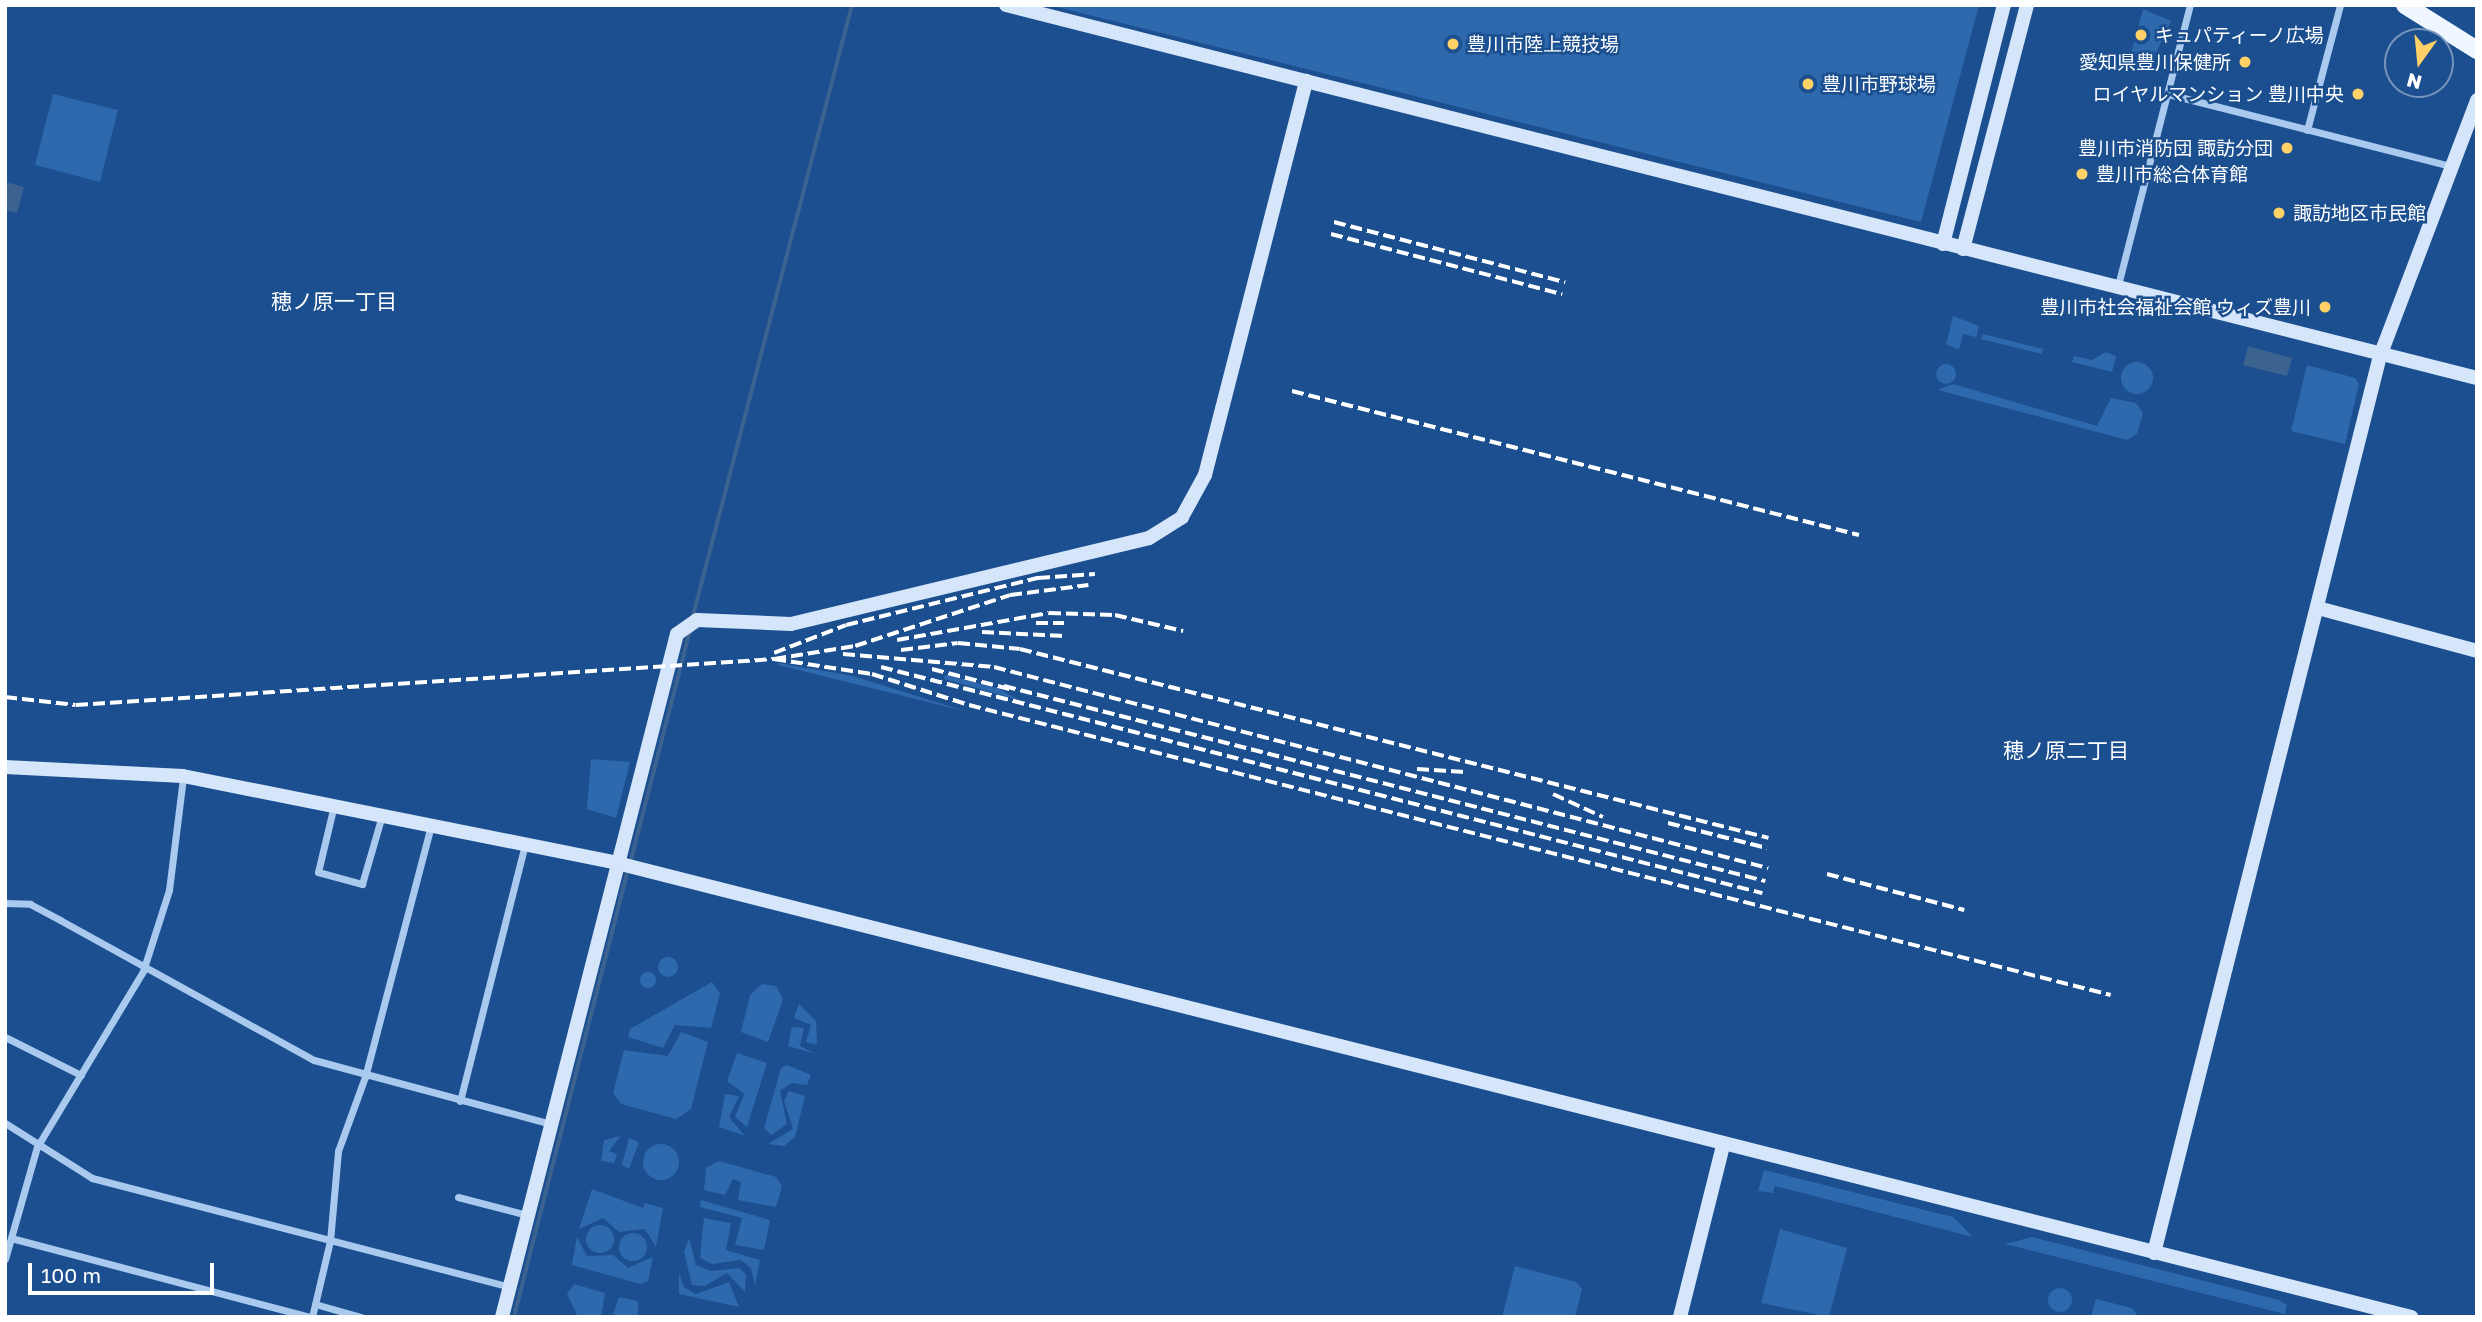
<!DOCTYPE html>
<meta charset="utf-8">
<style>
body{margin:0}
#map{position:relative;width:2482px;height:1322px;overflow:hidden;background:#1b4f8f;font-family:"Golos Text","Noto Sans JP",sans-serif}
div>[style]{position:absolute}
.green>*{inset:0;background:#2e69ad}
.round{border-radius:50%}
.water>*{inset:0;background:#3c6290}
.stream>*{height:3.5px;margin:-1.75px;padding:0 1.75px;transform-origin:1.75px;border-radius:1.75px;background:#3c6290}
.street>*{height:7px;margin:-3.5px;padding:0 3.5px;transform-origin:3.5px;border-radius:3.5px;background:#a9c9ee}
.secondary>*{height:14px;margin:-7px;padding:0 7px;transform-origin:7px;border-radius:7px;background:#d6e6fa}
.primary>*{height:18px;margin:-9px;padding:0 9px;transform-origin:9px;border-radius:9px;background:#f0f6ff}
.rail>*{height:3.5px;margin-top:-1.75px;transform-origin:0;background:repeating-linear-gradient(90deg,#fff 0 12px,transparent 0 17px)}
.dots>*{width:19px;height:19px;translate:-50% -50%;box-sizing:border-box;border:4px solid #1b4f8f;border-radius:50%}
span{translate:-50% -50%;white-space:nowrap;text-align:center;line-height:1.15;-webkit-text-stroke:5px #1b4f8f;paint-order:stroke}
.poi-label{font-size:19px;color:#fff}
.left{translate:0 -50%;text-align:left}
.right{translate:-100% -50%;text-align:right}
.neighbourhood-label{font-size:21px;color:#fff}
.frame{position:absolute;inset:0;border:7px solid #fff;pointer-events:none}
.north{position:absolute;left:2384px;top:28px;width:70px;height:70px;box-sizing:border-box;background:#1b4f8f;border:2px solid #7695bc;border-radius:50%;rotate:195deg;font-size:19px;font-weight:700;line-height:28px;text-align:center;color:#fff}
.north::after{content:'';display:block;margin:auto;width:24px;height:32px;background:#ffd166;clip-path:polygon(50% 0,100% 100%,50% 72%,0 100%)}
.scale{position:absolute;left:28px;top:1263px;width:186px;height:32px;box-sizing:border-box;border:4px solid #fff;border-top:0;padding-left:9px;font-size:21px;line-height:24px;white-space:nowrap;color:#fff;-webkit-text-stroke:5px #1b4f8f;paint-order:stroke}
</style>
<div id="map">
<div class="green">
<div style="clip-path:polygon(1049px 5px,1979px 5px,1921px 222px)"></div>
<div style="clip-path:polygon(2143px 9px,2171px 21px,2153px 59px,2131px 53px)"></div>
<div style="clip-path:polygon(53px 94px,118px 110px,100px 182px,35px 165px)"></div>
<div style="clip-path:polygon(1953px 316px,1979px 326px,1976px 337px,1963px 334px,1959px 350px,1946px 344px)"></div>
<div style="clip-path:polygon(1983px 334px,2043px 349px,2042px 354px,1981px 339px)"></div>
<div style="clip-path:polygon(2106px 352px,2116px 356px,2112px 372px,2072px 362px,2074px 356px,2092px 360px)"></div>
<div class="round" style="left:2121px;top:362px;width:32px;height:32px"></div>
<div class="round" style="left:1936px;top:364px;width:20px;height:20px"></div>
<div style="clip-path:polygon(2307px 365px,2355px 378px,2359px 384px,2345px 444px,2291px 431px)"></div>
<div style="clip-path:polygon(1953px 384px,2097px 426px,2111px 398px,2136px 403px,2143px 413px,2137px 434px,2127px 440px,1938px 390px)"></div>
<div style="clip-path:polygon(778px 663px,853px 676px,968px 712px,778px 665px)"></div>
<div style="clip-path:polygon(945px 675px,997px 688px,1022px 701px,944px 679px)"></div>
<div style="clip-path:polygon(591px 759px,630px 762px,616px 818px,587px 809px)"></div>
<div class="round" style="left:658px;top:957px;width:20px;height:20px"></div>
<div class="round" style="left:640px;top:972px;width:16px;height:16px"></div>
<div style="clip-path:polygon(712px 982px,720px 993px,711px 1028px,675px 1025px,663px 1048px,628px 1037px,630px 1029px)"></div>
<div style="clip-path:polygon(762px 984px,776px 986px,783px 999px,768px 1042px,741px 1032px,750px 995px)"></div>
<div style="clip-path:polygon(799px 1004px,816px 1021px,817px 1045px,806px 1042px,811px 1025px,794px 1018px)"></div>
<div style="clip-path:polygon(792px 1027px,804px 1028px,800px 1046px,816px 1054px,788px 1046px)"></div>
<div style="clip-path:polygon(681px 1032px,708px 1042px,691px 1109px,676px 1119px,621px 1104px,613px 1093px,624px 1050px,668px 1056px)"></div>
<div style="clip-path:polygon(737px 1053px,767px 1063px,747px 1127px,735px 1117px,744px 1094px,727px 1081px)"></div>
<div style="clip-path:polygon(787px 1065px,811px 1075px,807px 1085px,791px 1083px,780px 1091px,787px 1124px,771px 1135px,764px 1128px,781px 1068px)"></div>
<div style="clip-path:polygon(789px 1091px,805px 1096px,795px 1137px,784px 1146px,768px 1144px,793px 1129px,784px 1101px)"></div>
<div style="clip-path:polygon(725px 1094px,739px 1096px,729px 1117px,745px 1136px,719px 1127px)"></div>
<div style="clip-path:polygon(621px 1136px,609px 1151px,617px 1154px,614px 1163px,601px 1161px,604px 1140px)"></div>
<div style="clip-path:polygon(629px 1138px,639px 1142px,629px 1169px,622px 1165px)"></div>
<div class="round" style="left:643px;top:1144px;width:36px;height:36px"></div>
<div style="clip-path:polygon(719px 1161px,776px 1177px,782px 1186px,776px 1207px,738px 1200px,741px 1182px,733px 1179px,725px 1195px,704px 1190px,706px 1168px)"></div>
<div style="clip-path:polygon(1764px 1170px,1953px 1217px,1973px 1237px,1775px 1186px,1773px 1193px,1758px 1191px)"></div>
<div style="clip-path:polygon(592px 1189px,643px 1208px,645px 1203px,663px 1208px,656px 1247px,645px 1229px,619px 1232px,603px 1218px,579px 1229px)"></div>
<div style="clip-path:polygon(701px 1200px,770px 1220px,764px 1250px,735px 1245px,742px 1218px,700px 1207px)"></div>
<div style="clip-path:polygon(704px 1218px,731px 1223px,726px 1250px,760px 1260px,755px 1286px,751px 1268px,741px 1260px,712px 1264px,700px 1258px)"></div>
<div class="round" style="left:586px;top:1225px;width:28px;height:28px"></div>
<div style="clip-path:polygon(1780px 1229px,1847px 1248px,1829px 1317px,1761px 1303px)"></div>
<div class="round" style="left:619px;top:1233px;width:28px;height:28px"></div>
<div style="clip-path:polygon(577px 1237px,587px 1256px,613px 1255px,628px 1268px,653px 1257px,648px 1281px,640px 1284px,572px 1265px)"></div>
<div style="clip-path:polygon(2032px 1237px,2279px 1300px,2287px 1305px,2285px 1314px,2005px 1244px)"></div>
<div style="clip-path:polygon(689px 1238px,696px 1265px,711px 1271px,739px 1268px,746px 1274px,745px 1292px,727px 1273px,705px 1286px,692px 1285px,684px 1252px)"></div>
<div style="clip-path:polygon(1515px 1266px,1576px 1282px,1582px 1289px,1575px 1317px,1502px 1317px)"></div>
<div style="clip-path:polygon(679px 1273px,684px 1287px,696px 1294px,729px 1282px,739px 1307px,679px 1294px)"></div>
<div style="clip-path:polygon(574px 1284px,605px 1293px,601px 1317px,578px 1317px,567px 1294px)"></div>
<div class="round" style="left:2048px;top:1288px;width:24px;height:24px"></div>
<div style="clip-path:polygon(619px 1297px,638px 1301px,638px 1317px,612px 1317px)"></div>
<div style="clip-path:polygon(2096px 1299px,2132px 1308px,2139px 1317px,2091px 1317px)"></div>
</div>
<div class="water">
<div style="clip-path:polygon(5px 182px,24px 187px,17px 213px,5px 210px)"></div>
<div style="clip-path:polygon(2248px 346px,2292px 358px,2287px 376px,2243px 365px)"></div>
</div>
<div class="stream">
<div style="left:693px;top:616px;width:631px;rotate:-75.41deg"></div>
<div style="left:630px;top:864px;width:241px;rotate:-75.6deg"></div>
<div style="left:514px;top:1317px;width:460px;rotate:-75.7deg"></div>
</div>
<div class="street">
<div style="left:2168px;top:94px;width:292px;rotate:14.3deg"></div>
<div style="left:2307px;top:130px;width:129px;rotate:-75.2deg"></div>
<div style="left:2117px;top:289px;width:293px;rotate:-75.6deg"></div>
<div style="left:334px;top:805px;width:69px;rotate:103.4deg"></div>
<div style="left:318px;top:872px;width:46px;rotate:15.3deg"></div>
<div style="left:362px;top:884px;width:72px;rotate:-73.8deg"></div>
<div style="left:5px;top:903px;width:25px;rotate:2deg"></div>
<div style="left:30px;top:904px;width:34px;rotate:28deg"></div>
<div style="left:60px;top:920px;width:290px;rotate:28.9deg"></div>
<div style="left:314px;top:1060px;width:245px;rotate:15.1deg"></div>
<div style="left:5px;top:1037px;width:85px;rotate:26.6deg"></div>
<div style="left:460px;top:1101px;width:264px;rotate:-75.8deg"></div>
<div style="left:5px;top:1123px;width:103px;rotate:32.3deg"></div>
<div style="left:92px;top:1178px;width:431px;rotate:14.6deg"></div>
<div style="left:458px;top:1197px;width:71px;rotate:14.6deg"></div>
<div style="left:11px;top:1238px;width:308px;rotate:14.8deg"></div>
<div style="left:5px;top:1259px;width:116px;rotate:-74.1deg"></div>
<div style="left:37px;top:1147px;width:205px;rotate:-58.9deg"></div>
<div style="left:143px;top:971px;width:85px;rotate:-72.2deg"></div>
<div style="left:169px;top:890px;width:114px;rotate:-82.9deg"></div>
<div style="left:315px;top:1304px;width:48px;rotate:15.8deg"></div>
<div style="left:312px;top:1317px;width:78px;rotate:-76.7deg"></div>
<div style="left:330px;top:1241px;width:90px;rotate:-84.9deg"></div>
<div style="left:338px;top:1151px;width:79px;rotate:-70deg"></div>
<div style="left:365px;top:1077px;width:260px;rotate:-75.3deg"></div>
</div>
<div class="secondary">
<div style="left:1006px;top:5px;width:1518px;rotate:14.23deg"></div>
<div style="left:1943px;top:244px;width:247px;rotate:-75.7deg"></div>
<div style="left:1963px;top:249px;width:252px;rotate:-75.3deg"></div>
<div style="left:2318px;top:608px;width:165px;rotate:15.1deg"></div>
<div style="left:5px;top:767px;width:178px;rotate:2.9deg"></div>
<div style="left:183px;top:776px;width:443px;rotate:11.3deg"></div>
<div style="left:617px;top:863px;width:1851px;rotate:14.2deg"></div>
<div style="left:2154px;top:1253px;width:925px;rotate:-75.86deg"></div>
<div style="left:2380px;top:356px;width:274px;rotate:-69.2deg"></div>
<div style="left:502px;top:1317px;width:705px;rotate:-75.63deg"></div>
<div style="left:677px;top:634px;width:24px;rotate:-35deg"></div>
<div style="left:697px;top:620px;width:94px;rotate:2.4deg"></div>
<div style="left:791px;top:624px;width:368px;rotate:-13.5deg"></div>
<div style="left:1149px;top:538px;width:39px;rotate:-32deg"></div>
<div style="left:1182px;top:517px;width:48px;rotate:-61.3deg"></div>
<div style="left:1205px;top:475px;width:407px;rotate:-75.6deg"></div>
<div style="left:1680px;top:1317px;width:176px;rotate:-75.9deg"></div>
</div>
<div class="primary">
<div style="left:2405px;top:5px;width:85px;rotate:32deg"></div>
</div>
<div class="rail">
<div style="left:1334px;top:222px;width:239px;rotate:14.6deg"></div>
<div style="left:1331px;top:234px;width:239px;rotate:14.6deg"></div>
<div style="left:1292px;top:391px;width:585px;rotate:14.25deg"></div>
<div style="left:1036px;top:623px;width:28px"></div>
<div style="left:982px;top:632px;width:83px;rotate:2.8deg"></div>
<div style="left:897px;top:640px;width:154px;rotate:-10.1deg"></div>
<div style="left:1049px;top:613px;width:66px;rotate:1.7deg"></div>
<div style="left:1115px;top:615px;width:70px;rotate:13.2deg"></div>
<div style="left:901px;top:650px;width:57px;rotate:-7deg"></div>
<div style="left:958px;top:643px;width:62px;rotate:5.5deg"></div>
<div style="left:1020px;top:649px;width:772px;rotate:14.16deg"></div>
<div style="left:774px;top:653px;width:77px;rotate:-21.3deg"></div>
<div style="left:846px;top:625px;width:198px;rotate:-13.8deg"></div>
<div style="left:1038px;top:578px;width:57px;rotate:-4deg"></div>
<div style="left:843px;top:654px;width:152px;rotate:4.9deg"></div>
<div style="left:994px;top:667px;width:800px;rotate:14.56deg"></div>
<div style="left:774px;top:659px;width:99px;rotate:8.7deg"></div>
<div style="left:872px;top:674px;width:102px;rotate:17.7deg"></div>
<div style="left:969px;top:705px;width:1178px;rotate:14.25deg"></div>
<div style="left:881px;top:667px;width:910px;rotate:14.39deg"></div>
<div style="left:932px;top:669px;width:84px;rotate:14.5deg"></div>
<div style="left:1004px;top:686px;width:786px;rotate:14.37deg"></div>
<div style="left:5px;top:697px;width:71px;rotate:6.4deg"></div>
<div style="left:76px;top:705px;width:700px;rotate:-3.77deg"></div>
<div style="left:774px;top:659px;width:82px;rotate:-9.1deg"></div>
<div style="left:855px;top:646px;width:163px;rotate:-18.2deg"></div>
<div style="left:1010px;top:595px;width:79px;rotate:-7.3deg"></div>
<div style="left:1417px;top:769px;width:48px;rotate:3.6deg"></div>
<div style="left:1553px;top:794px;width:55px;rotate:24.7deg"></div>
<div style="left:1668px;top:823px;width:102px;rotate:14.2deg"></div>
<div style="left:1827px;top:874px;width:142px;rotate:14.7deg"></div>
</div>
<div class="dots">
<div style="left:2141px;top:35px;background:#ffd166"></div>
<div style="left:1453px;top:44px;background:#ffd166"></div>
<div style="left:2245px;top:62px;background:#ffd166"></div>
<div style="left:1808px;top:84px;background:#ffd166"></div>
<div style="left:2358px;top:94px;background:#ffd166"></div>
<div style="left:2287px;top:148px;background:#ffd166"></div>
<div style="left:2082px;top:174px;background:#ffd166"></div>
<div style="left:2279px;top:213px;background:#ffd166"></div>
<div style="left:2325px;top:307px;background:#ffd166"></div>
</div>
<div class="poi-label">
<span class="left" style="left:2155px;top:35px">キュパティーノ広場</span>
<span class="left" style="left:1467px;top:44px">豊川市陸上競技場</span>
<span class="right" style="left:2231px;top:62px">愛知県豊川保健所</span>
<span class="left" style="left:1822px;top:84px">豊川市野球場</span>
<span class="right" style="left:2344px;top:94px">ロイヤルマンション 豊川中央</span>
<span class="right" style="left:2273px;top:148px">豊川市消防団 諏訪分団</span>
<span class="left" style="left:2096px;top:174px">豊川市総合体育館</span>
<span class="left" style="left:2293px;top:213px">諏訪地区市民館</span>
<span class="right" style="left:2311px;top:307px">豊川市社会福祉会館 ウィズ豊川</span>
</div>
<div class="neighbourhood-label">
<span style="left:334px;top:301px">穂ノ原一丁目</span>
<span style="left:2066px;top:750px">穂ノ原二丁目</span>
</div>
<div class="frame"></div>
<div class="north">N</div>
<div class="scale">100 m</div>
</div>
